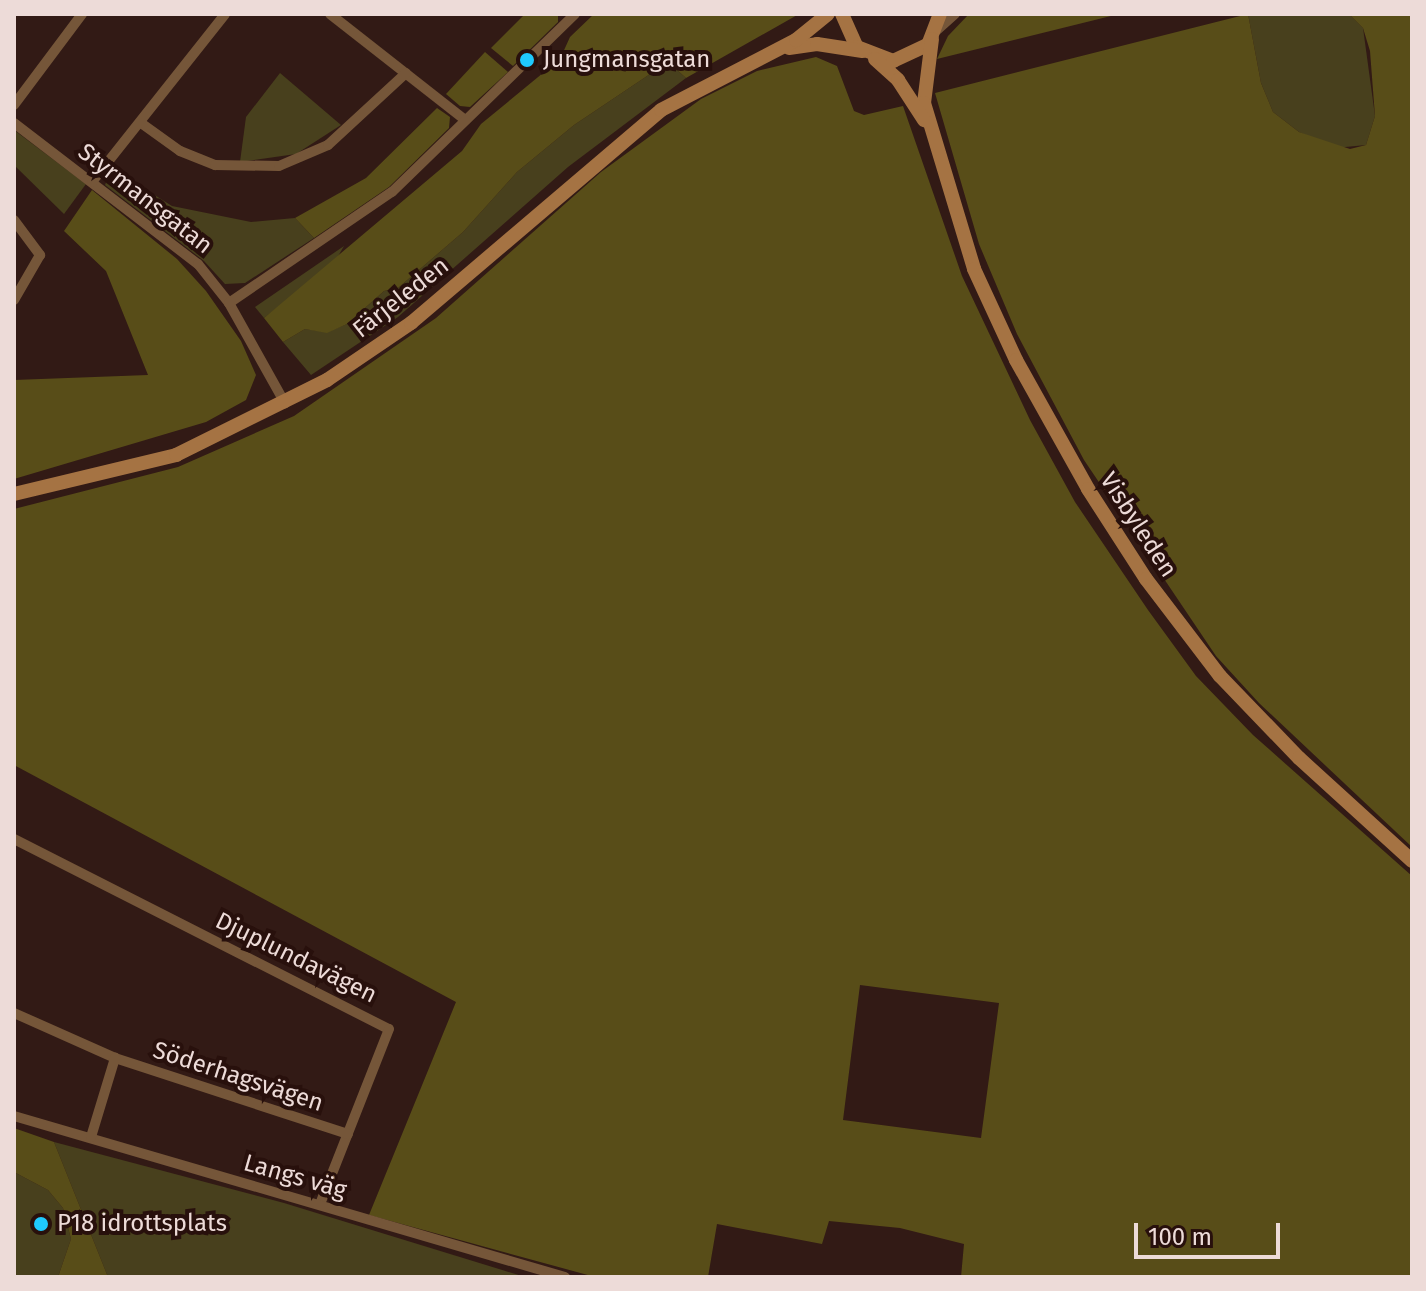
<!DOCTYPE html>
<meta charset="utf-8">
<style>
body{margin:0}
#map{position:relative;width:1426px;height:1291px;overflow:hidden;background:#321a15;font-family:"Fira Sans",sans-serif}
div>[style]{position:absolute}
.green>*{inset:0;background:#48401d}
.forest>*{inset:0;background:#584d18}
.street>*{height:10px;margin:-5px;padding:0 5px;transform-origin:5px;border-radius:5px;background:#755639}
.secondary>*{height:14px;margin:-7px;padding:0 7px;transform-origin:7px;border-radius:7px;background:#a57343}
.dots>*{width:22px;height:22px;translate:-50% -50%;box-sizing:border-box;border:4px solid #28100c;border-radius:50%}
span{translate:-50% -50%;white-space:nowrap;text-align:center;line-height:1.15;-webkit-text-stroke:8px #28100c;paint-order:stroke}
.poi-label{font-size:24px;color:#eddbd8}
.left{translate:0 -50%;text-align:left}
.street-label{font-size:24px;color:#eddbd8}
.frame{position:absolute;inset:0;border:16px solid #eddbd8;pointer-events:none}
.scale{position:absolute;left:1134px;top:1223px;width:146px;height:36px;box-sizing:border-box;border:4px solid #eddbd8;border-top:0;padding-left:10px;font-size:24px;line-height:28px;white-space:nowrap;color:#eddbd8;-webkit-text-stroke:6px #28100c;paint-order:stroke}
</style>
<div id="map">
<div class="green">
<div style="clip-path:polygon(1248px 14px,1349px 14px,1363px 28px,1375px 116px,1366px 145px,1335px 148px,1299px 132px,1273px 112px,1261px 83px)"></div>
<div style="clip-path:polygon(668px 62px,686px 78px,568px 167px,398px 317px,311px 375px,283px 342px,305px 329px,327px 332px,347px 324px,384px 291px,398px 288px,463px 232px,517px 172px,574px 125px)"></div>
<div style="clip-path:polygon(280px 73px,341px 125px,296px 154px,240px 162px,246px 117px)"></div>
<div style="clip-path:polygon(14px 130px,86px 184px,64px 214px,14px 165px)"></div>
<div style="clip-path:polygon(112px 168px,172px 206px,251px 222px,295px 218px,314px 238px,245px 283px,225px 284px,204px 261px,105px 185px)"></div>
<div style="clip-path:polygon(344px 246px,333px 265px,264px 318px,255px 307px)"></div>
<div style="clip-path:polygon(54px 1142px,284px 1203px,525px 1277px,108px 1277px)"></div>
<div style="clip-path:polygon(14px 1172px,48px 1190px,63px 1208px,71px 1239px,58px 1277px,14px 1277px)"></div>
</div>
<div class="forest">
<div style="clip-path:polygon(525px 14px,558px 14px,558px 22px,513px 66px,491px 48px)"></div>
<div style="clip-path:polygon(594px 14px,799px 14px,686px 78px,668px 62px,574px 125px,517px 172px,463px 232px,398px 288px,384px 291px,347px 324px,327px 333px,305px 329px,283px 342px,264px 318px,462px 151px,481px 124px,560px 59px,570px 37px)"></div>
<div style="clip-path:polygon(969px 14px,1119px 14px,937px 59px,948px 36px)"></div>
<div style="clip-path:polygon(1248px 14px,1261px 83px,1273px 112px,1299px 132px,1350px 149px,1366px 145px,1375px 116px,1370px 51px,1363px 28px,1349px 14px,1412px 14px,1412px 847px,1259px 703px,1216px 656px,1084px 460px,1017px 334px,979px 244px,935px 93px)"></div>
<div style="clip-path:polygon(485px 52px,508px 72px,470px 107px,460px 106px,446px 94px)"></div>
<div style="clip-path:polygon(evenodd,816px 57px,837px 66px,854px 111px,864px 115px,903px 106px,962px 276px,1030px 420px,1075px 502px,1148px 610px,1196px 676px,1253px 735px,1412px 876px,1412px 1277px,961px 1277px,964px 1244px,900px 1228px,829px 1221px,822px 1244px,717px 1224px,708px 1277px,595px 1277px,369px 1215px,456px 1002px,14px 765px,14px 509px,178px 467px,294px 416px,436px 318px,601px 172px,701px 99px,757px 71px,816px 57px,860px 985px,999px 1003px,981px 1138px,843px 1120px,860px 985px)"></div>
<div style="clip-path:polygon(437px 108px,450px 117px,449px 128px,389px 187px,314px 238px,295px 218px,366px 178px)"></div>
<div style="clip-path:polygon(92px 190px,177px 259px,206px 291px,241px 341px,256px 375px,246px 400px,206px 422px,14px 479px,14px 380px,148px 375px,106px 271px,64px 231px)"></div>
<div style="clip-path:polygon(14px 1128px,54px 1142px,108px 1277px,58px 1277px,71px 1239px,63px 1208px,48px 1190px,14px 1172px)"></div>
</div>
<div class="street">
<div style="left:330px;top:14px;width:172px;rotate:38.1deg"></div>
<div style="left:937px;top:30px;width:24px;rotate:-42deg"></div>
<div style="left:14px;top:105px;width:114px;rotate:-53.2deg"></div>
<div style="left:14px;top:123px;width:232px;rotate:37.5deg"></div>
<div style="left:198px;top:264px;width:50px;rotate:51.5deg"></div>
<div style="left:229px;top:303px;width:115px;rotate:60.8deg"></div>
<div style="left:141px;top:123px;width:48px;rotate:35.7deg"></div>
<div style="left:180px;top:151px;width:38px;rotate:22deg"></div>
<div style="left:215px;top:165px;width:64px;rotate:0.9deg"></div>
<div style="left:279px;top:166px;width:53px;rotate:-23.2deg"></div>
<div style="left:328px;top:145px;width:106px;rotate:-42.7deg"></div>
<div style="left:92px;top:182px;width:214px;rotate:-51.6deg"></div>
<div style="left:14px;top:220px;width:44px;rotate:53.4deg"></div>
<div style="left:40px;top:255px;width:52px;rotate:120deg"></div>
<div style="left:229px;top:303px;width:197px;rotate:-34.3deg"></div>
<div style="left:392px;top:192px;width:255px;rotate:-44.2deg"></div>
<div style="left:14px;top:839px;width:420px;rotate:26.9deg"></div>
<div style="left:389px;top:1029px;width:188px;rotate:111.5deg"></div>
<div style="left:14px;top:1013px;width:111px;rotate:24deg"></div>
<div style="left:115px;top:1058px;width:245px;rotate:18.1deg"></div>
<div style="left:14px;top:1116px;width:574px;rotate:16.29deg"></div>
<div style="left:91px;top:1137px;width:83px;rotate:-73.1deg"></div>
</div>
<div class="secondary">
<div style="left:842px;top:14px;width:36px;rotate:66deg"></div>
<div style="left:857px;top:47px;width:39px;rotate:21deg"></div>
<div style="left:893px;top:61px;width:38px;rotate:-25deg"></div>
<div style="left:928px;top:45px;width:33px;rotate:-69deg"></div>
<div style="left:932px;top:39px;width:64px;rotate:97.1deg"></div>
<div style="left:924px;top:103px;width:173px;rotate:73.2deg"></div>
<div style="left:974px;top:269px;width:100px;rotate:65.2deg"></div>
<div style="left:1016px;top:360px;width:148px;rotate:60.8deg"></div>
<div style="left:1088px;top:489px;width:107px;rotate:57.2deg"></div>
<div style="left:1146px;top:579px;width:122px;rotate:52.7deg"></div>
<div style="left:1220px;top:676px;width:114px;rotate:46.1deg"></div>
<div style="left:1299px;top:758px;width:153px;rotate:42.3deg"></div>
<div style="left:789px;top:48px;width:28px;rotate:-8deg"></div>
<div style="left:817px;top:44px;width:46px;rotate:8.8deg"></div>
<div style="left:875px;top:59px;width:31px;rotate:42deg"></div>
<div style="left:898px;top:80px;width:48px;rotate:57deg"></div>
<div style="left:14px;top:494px;width:167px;rotate:-13.5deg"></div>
<div style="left:176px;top:455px;width:169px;rotate:-26.4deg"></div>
<div style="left:327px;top:380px;width:102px;rotate:-34.2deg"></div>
<div style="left:411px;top:323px;width:328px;rotate:-40.4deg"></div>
<div style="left:661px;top:110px;width:152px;rotate:-27.4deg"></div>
<div style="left:796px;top:40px;width:41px;rotate:-39.1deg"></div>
</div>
<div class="dots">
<div style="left:527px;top:60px;background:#1fc9fd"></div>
<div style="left:41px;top:1224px;background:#1fc9fd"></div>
</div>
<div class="poi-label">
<span class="left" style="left:543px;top:60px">Jungmansgatan</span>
<span class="left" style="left:57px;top:1224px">P18 idrottsplats</span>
</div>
<div class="street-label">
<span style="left:145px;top:199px;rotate:38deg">Styrmansgatan</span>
<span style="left:401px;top:298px;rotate:-38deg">Färjeleden</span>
<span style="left:1138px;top:525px;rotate:57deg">Visbyleden</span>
<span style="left:296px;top:958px;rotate:26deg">Djuplundavägen</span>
<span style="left:238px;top:1077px;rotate:18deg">Söderhagsvägen</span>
<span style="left:295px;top:1177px;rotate:16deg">Langs väg</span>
</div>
<div class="frame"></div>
<div class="scale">100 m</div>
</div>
